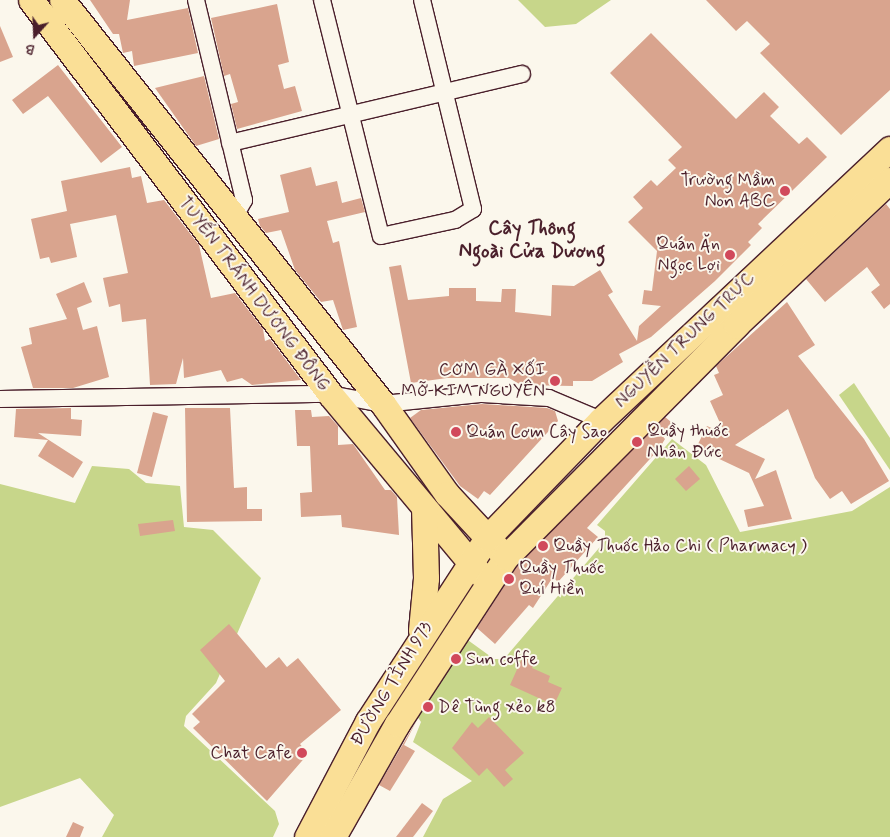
<!DOCTYPE html>
<meta charset="utf-8">
<style>
body{margin:0}
#map{position:relative;width:890px;height:837px;overflow:hidden;background:#fbf7ec;font-family:Mynerve,sans-serif}
div>[style]{position:absolute}
.green>*{inset:0;background:#c7d68a}
.building>*{inset:0;background:#d9a48e}
.roads{filter:drop-shadow(1px 0 #4a1f2b) drop-shadow(-1px 0 #4a1f2b) drop-shadow(0 1px #4a1f2b) drop-shadow(0 -1px #4a1f2b)}
.minor>*{height:16px;margin:-8px;padding:0 8px;transform-origin:8px;border-radius:8px;background:#fbf7ec}
.primary>*{height:25px;margin:-12.5px;padding:0 12.5px;transform-origin:12.5px;border-radius:12.5px;background:#fadf96}
.dots>*{width:14px;height:14px;translate:-50% -50%;box-sizing:border-box;border:2px solid #fbf7ec;border-radius:50%}
span{translate:-50% -50%;white-space:nowrap;text-align:center;line-height:1.15;-webkit-text-stroke:4px #fbf7ec;paint-order:stroke}
.poi-label{font-size:18px;color:#4a1f2b}
.right{translate:-100% -50%;text-align:right}
.left{translate:0 -50%;text-align:left}
.street-label{font-size:18px;color:#4a1f2b}
.quarter-label{font-size:20px;color:#4a1f2b;font-weight:700}
.north{position:absolute;left:10px;top:10px;width:50px;height:50px;-webkit-text-stroke:4px #fbf7ec;paint-order:stroke;rotate:200deg;font-size:14px;font-weight:700;line-height:20px;text-align:center;color:#4a1f2b}
.north::after{content:'';display:block;margin:auto;width:18px;height:22px;background:#4a1f2b;clip-path:polygon(50% 0,100% 100%,50% 72%,0 100%)}
</style>
<div id="map">
<div class="green">
<div style="clip-path:polygon(518px 0,611px 0,576px 24px,545px 27px)"></div>
<div style="clip-path:polygon(854px 383px,890px 438px,890px 470px,839px 395px)"></div>
<div style="clip-path:polygon(672px 439px,706px 465px,740px 532px,852px 511px,890px 487px,890px 837px,423px 837px,443px 799px,472px 781px,413px 742px,421px 722px,415px 713px,465px 638px,494px 659px,504px 659px,605px 541px,605px 531px,597px 525px)"></div>
<div style="clip-path:polygon(92px 466px,129px 469px,146px 483px,180px 486px,184px 527px,213px 530px,261px 578px,216px 683px,186px 716px,184px 726px,275px 811px,279px 824px,273px 837px,102px 837px,114px 815px,80px 778px,0 807px,0 484px,75px 503px)"></div>
</div>
<div class="building">
<div style="clip-path:polygon(90px 0,130px 0,127px 20px,188px 8px,198px 53px,134px 66px,132px 51px,123px 53px,119px 34px,113px 34px)"></div>
<div style="clip-path:polygon(706px 0,890px 0,890px 90px,841px 135px,760px 53px,770px 44px,747px 21px,736px 31px)"></div>
<div style="clip-path:polygon(277px 4px,289px 62px,278px 65px,284px 89px,295px 86px,302px 111px,237px 129px,231px 104px,238px 102px,230px 74px,224px 76px,211px 18px)"></div>
<div style="clip-path:polygon(0 26px,13px 57px,0 62px)"></div>
<div style="clip-path:polygon(651px 33px,736px 119px,764px 92px,779px 107px,770px 116px,799px 144px,807px 137px,827px 157px,758px 224px,762px 228px,748px 242px,751px 245px,715px 281px,651px 337px,619px 354px,623px 362px,592px 381px,573px 381px,573px 386px,521px 385px,509px 378px,447px 378px,411px 383px,389px 267px,401px 265px,408px 300px,449px 296px,449px 288px,476px 288px,476px 301px,501px 302px,502px 289px,516px 289px,515px 312px,551px 316px,552px 285px,574px 286px,600px 270px,613px 292px,608px 295px,637px 341px,639px 326px,661px 306px,642px 304px,644px 290px,652px 291px,657px 251px,628px 222px,643px 208px,633px 197px,651px 180px,657px 186px,676px 168px,668px 160px,682px 147px,610px 73px)"></div>
<div style="clip-path:polygon(58px 65px,122px 147px,101px 163px,48px 96px,23px 114px,12px 100px)"></div>
<div style="clip-path:polygon(204px 76px,219px 139px,196px 146px,155px 88px)"></div>
<div style="clip-path:polygon(130px 167px,132px 178px,141px 176px,147px 203px,164px 200px,199px 245px,211px 298px,235px 293px,263px 329px,265px 341px,270px 339px,301px 380px,252px 385px,242px 378px,227px 382px,221px 370px,184px 378px,183px 358px,176px 384px,150px 385px,146px 319px,122px 322px,120px 304px,109px 307px,103px 278px,128px 273px,116px 215px,70px 224px,77px 257px,51px 263px,49px 257px,40px 259px,31px 219px,67px 211px,61px 181px)"></div>
<div style="clip-path:polygon(311px 167px,316px 186px,337px 181px,342px 203px,361px 198px,365px 212px,327px 221px,333px 243px,339px 241px,357px 327px,343px 330px,333px 300px,321px 302px,295px 270px,281px 230px,266px 233px,260px 226px,258px 219px,289px 212px,280px 175px)"></div>
<div style="clip-path:polygon(886px 204px,890px 209px,890px 304px,884px 309px,871px 292px,880px 285px,867px 267px,825px 302px,806px 279px)"></div>
<div style="clip-path:polygon(84px 282px,92px 302px,77px 308px,83px 330px,97px 326px,109px 377px,73px 388px,33px 388px,21px 347px,32px 344px,29px 328px,67px 319px,56px 294px)"></div>
<div style="clip-path:polygon(787px 302px,815px 345px,798px 356px,864px 439px,889px 481px,851px 504px,842px 491px,830px 499px,815px 478px,788px 409px,735px 445px,765px 459px,755px 479px,776px 470px,792px 519px,748px 527px,744px 510px,764px 506px,749px 473px,696px 448px,707px 426px,725px 434px,710px 401px,723px 395px,714px 375px,719px 373px,716px 366px)"></div>
<div style="clip-path:polygon(482px 404px,547px 408px,555px 411px,558px 421px,490px 495px,484px 491px,478px 499px,460px 486px,410px 418px,421px 410px)"></div>
<div style="clip-path:polygon(71px 408px,71px 419px,82px 420px,81px 436px,38px 433px,83px 462px,73px 478px,38px 456px,48px 440px,14px 437px,16px 409px)"></div>
<div style="clip-path:polygon(185px 408px,230px 408px,234px 488px,247px 487px,247px 509px,262px 509px,262px 521px,187px 522px)"></div>
<div style="clip-path:polygon(295px 410px,311px 410px,312px 417px,329px 416px,338px 426px,338px 445px,353px 444px,385px 490px,391px 490px,397px 497px,399px 535px,342px 527px,341px 515px,301px 517px,300px 493px,312px 492px,310px 446px,297px 446px)"></div>
<div style="clip-path:polygon(153px 412px,168px 416px,152px 477px,137px 473px)"></div>
<div style="clip-path:polygon(665px 417px,676px 426px,669px 435px,656px 429px,665px 439px,659px 449px,587px 528px,598px 537px,558px 582px,553px 577px,533px 608px,529px 605px,495px 644px,477px 628px,517px 566px)"></div>
<div style="clip-path:polygon(689px 466px,700px 479px,686px 491px,675px 479px)"></div>
<div style="clip-path:polygon(173px 520px,175px 531px,140px 536px,138px 524px)"></div>
<div style="clip-path:polygon(229px 624px,266px 668px,279px 657px,287px 667px,298px 658px,341px 710px,300px 744px,308px 754px,267px 801px,193px 728px,200px 722px,192px 714px,225px 681px,200px 650px)"></div>
<div style="clip-path:polygon(523px 656px,535px 662px,532px 668px,550px 676px,548px 682px,562px 688px,554px 705px,510px 685px)"></div>
<div style="clip-path:polygon(489px 717px,524px 753px,505px 770px,513px 779px,504px 787px,487px 768px,479px 776px,452px 748px,472px 722px,478px 728px)"></div>
<div style="clip-path:polygon(417px 720px,404px 745px,415px 751px,390px 791px,379px 785px)"></div>
<div style="clip-path:polygon(422px 803px,433px 811px,413px 837px,396px 837px)"></div>
<div style="clip-path:polygon(73px 822px,84px 827px,80px 837px,66px 837px)"></div>
</div>
<div class="roads">
<div class="minor">
<div style="left:196px;top:0;width:206px;rotate:76.5deg"></div>
<div style="left:244px;top:200px;width:18px;rotate:119deg"></div>
<div style="left:322px;top:0;width:243px;rotate:76deg"></div>
<div style="left:381px;top:236px;width:76px;rotate:-12.2deg"></div>
<div style="left:455px;top:220px;width:21px;rotate:-31deg"></div>
<div style="left:473px;top:209px;width:215px;rotate:-103.7deg"></div>
<div style="left:230px;top:143px;width:300px;rotate:-13.3deg"></div>
<div style="left:0;top:399px;width:330px;rotate:-0.9deg"></div>
<div style="left:330px;top:394px;width:54px;rotate:10.7deg"></div>
<div style="left:383px;top:404px;width:100px;rotate:-5.8deg"></div>
<div style="left:482px;top:394px;width:67px;rotate:3.4deg"></div>
<div style="left:549px;top:398px;width:56px;rotate:22.9deg"></div>
</div>
<div class="primary">
<div style="left:31px;top:0;width:495px;rotate:52.8deg"></div>
<div style="left:330px;top:394px;width:233px;rotate:50.2deg"></div>
<div style="left:62px;top:0;width:516px;rotate:51.53deg"></div>
<div style="left:383px;top:404px;width:110px;rotate:54.6deg"></div>
<div style="left:447px;top:494px;width:74px;rotate:47.2deg"></div>
<div style="left:421px;top:630px;width:52px;rotate:-84.5deg"></div>
<div style="left:426px;top:578px;width:70px;rotate:-91.6deg"></div>
<div style="left:307px;top:837px;width:131px;rotate:-62.3deg"></div>
<div style="left:368px;top:721px;width:218px;rotate:-57deg"></div>
<div style="left:487px;top:538px;width:164px;rotate:-46deg"></div>
<div style="left:601px;top:420px;width:396px;rotate:-43.2deg"></div>
<div style="left:333px;top:837px;width:130px;rotate:-60.5deg"></div>
<div style="left:397px;top:724px;width:199px;rotate:-56.9deg"></div>
<div style="left:506px;top:557px;width:327px;rotate:-45.2deg"></div>
<div style="left:736px;top:325px;width:212px;rotate:-43.3deg"></div>
</div>
</div>
<div class="dots">
<div style="left:785px;top:191px;background:#d1495b"></div>
<div style="left:730px;top:255px;background:#d1495b"></div>
<div style="left:555px;top:381px;background:#d1495b"></div>
<div style="left:456px;top:432px;background:#d1495b"></div>
<div style="left:637px;top:442px;background:#d1495b"></div>
<div style="left:543px;top:546px;background:#d1495b"></div>
<div style="left:509px;top:579px;background:#d1495b"></div>
<div style="left:456px;top:659px;background:#d1495b"></div>
<div style="left:428px;top:707px;background:#d1495b"></div>
<div style="left:302px;top:753px;background:#d1495b"></div>
</div>
<div class="poi-label">
<span class="right" style="left:775px;top:191px">Trường Mầm<br>Non ABC</span>
<span class="right" style="left:720px;top:255px">Quán Ăn<br>Ngọc Lợi</span>
<span class="right" style="left:545px;top:381px">CƠM GÀ XỐI<br>MỠ KIM NGUYÊN</span>
<span class="left" style="left:466px;top:432px">Quán Cơm Cây Sao</span>
<span class="left" style="left:647px;top:442px">Quầy thuốc<br>Nhân Đức</span>
<span class="left" style="left:553px;top:546px">Quầy Thuốc Hảo Chi ( Pharmacy )</span>
<span class="left" style="left:519px;top:579px">Quầy Thuốc<br>Quí Hiền</span>
<span class="left" style="left:466px;top:659px">Sun coffe</span>
<span class="left" style="left:438px;top:707px">Dê Tùng xẻo k8</span>
<span class="right" style="left:292px;top:753px">Chat Cafe</span>
</div>
<div class="street-label">
<span style="left:254px;top:294px;rotate:53deg">TUYẾN TRÁNH DƯƠNG ĐÔNG</span>
<span style="left:685px;top:340px;rotate:-44deg">NGUYỄN TRUNG TRỰC</span>
<span style="left:392px;top:684px;rotate:-59deg">ĐƯỜNG TỈNH 973</span>
</div>
<div class="quarter-label">
<span style="left:532px;top:240px">Cây Thông<br>Ngoài Cửa Dương</span>
</div>
<div class="north">B</div>
</div>
